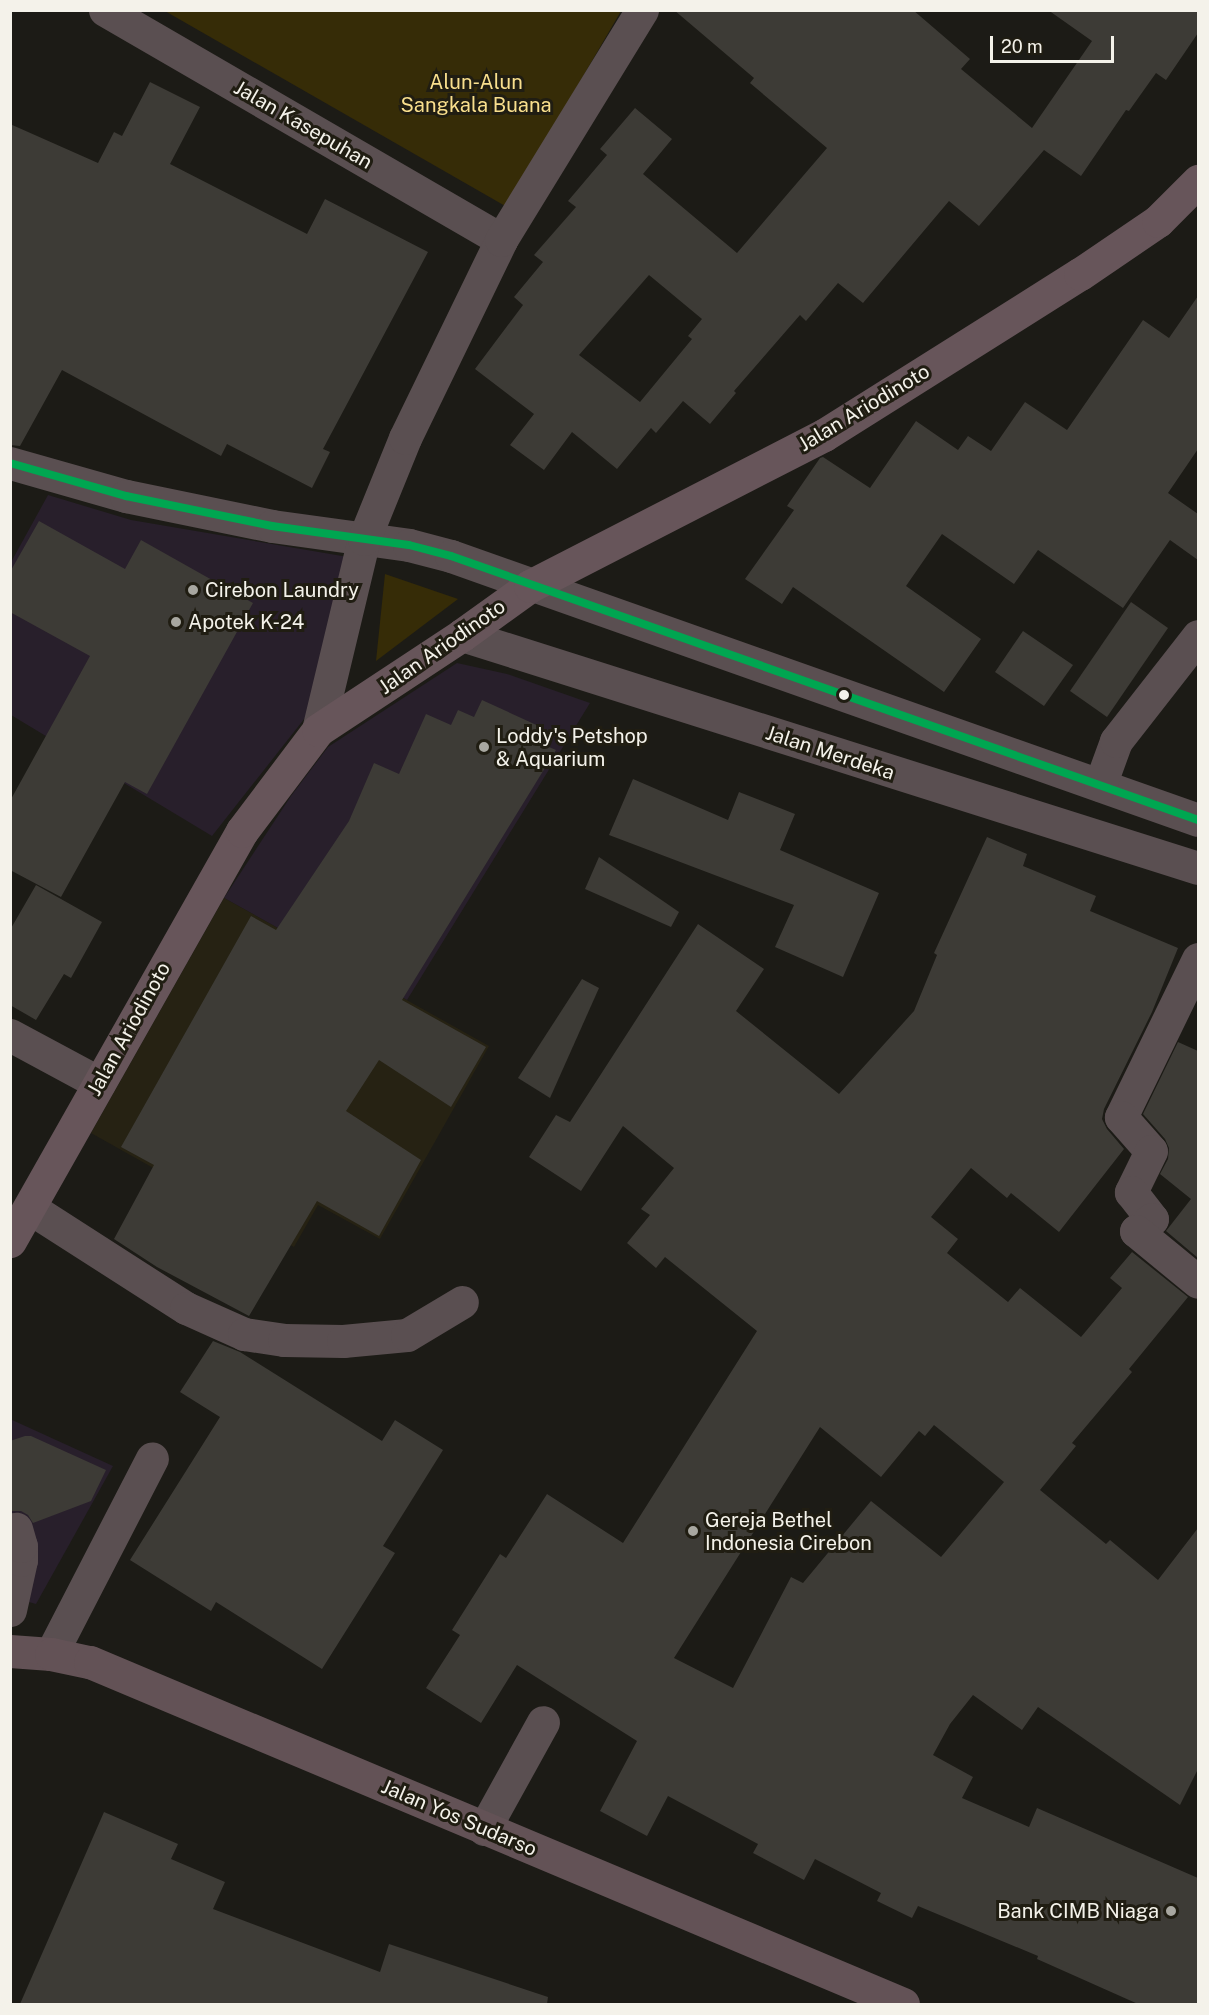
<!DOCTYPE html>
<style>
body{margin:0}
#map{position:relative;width:1209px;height:2015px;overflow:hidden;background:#1c1b16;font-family:"Public Sans",sans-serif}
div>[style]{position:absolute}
.commercial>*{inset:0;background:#281f2b}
.built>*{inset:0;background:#262213}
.green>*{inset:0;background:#362c07}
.building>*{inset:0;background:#3d3b36}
.minor>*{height:33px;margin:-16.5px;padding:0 16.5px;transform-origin:16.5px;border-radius:16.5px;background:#5a4f51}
.major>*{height:33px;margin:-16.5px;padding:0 16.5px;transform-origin:16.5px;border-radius:16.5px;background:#67555a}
.highway>*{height:33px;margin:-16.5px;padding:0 16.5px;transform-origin:16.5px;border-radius:16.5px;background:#635256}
.bus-1>*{height:8px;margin:-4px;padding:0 4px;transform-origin:4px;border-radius:4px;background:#00a651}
.dots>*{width:16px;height:16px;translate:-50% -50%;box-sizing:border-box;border:3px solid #201d12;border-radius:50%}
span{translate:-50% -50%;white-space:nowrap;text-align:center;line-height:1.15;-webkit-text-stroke:6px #201d12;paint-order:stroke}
.park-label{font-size:20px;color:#f9df8d}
.street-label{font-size:20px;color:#f4f2ea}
.poi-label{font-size:20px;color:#f4f2ea}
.left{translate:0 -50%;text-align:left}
.right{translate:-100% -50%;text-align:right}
.frame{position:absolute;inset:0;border:12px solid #f4f2ea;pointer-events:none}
.scale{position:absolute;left:990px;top:36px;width:124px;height:27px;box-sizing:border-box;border:3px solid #f4f2ea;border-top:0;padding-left:8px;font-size:18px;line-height:21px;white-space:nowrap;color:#f4f2ea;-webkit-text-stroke:4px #201d12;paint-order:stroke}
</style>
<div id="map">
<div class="commercial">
<div style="clip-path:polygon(48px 495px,131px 520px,348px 557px,312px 709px,212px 836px,11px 715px,10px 564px)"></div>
<div style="clip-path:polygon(457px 663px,507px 674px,590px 703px,407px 1000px,224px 898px,291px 796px,328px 747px)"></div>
<div style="clip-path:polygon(10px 1419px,113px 1466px,36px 1604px,11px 1597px)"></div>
</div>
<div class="built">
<div style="clip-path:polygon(224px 898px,489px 1046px,380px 1239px,318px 1205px,294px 1247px,91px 1133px)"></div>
</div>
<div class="green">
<div style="clip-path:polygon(165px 11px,621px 11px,507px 207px)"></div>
<div style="clip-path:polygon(385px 574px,458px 599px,376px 661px)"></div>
</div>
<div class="building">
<div style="clip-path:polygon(evenodd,674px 10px,913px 10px,970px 59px,961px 69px,1032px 128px,1092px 41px,1048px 10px,1198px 10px,1198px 33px,1166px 80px,1156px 73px,1129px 111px,1126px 110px,1081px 176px,1044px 150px,979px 226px,949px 201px,863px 303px,838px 283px,806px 321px,800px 315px,734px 391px,736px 393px,710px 424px,683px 401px,656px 433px,651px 428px,617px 469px,572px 432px,544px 470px,510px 445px,534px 414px,475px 369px,523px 305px,514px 297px,543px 262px,534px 255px,576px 207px,568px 201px,607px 155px,600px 149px,635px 108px,672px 139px,643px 174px,737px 253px,827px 148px,750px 83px,754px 78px,674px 10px,649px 275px,702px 319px,688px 336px,692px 339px,640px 402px,579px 355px,649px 275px)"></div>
<div style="clip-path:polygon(150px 82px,200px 107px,170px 164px,307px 234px,325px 199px,428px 252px,323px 449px,330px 452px,312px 488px,227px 444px,221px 456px,62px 370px,20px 446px,10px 445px,10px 124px,98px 163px,114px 132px,122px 136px)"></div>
<div style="clip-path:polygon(1198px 296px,1198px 449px,1168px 493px,1198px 514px,1198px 560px,1170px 540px,1123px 608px,1038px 550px,1014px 584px,942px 534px,906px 586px,981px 639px,944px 692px,793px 587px,782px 604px,745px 579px,794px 510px,787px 506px,820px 458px,823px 457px,870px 488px,916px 421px,958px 450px,968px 436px,991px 451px,1025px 402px,1067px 430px,1143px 320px,1169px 338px)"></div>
<div style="clip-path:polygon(39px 521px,125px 569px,141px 540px,253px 603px,147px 794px,125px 782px,61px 897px,10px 870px,10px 801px,90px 656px,10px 612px,10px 572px)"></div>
<div style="clip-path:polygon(1131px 602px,1168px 628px,1107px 717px,1070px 691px)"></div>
<div style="clip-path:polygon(1023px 631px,1073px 665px,1044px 706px,995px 672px)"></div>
<div style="clip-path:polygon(482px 700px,543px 728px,537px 742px,556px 750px,402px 1000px,486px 1047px,451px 1107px,379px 1060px,346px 1111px,421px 1160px,379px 1236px,317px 1201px,249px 1316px,157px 1267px,114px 1239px,154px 1165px,121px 1147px,251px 916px,276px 930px,349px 821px,374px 763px,399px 774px,426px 714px,451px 725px,458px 710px,474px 717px)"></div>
<div style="clip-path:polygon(633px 779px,728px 820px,739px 792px,795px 814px,780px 850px,879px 893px,843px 977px,775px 947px,794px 905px,609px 835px)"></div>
<div style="clip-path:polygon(evenodd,987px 837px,1027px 854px,1023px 866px,1096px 896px,1090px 911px,1178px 948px,1152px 1012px,1104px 1109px,1102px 1119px,1107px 1129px,1124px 1149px,1059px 1232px,1011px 1193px,1007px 1198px,971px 1168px,931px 1217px,958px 1239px,947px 1253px,1008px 1302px,1020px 1288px,1081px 1337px,1122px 1288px,1110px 1278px,1132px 1252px,1188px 1297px,1129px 1369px,1132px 1372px,1072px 1443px,1076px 1446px,1040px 1490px,1106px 1544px,1110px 1540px,1158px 1580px,1198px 1528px,1198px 1769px,1180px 1805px,1038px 1707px,1022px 1730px,973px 1695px,950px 1724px,933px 1755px,973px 1777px,962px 1798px,1029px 1827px,1037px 1808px,1198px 1878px,1198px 2004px,1138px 2004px,1037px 1959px,1038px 1956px,918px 1906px,912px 1918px,877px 1901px,881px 1893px,815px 1859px,804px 1880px,753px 1853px,758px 1844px,668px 1796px,647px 1836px,600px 1811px,637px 1741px,517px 1665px,481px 1723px,426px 1688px,460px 1635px,452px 1630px,500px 1554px,506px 1558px,547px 1494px,623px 1543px,757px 1331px,665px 1257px,656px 1268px,627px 1243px,650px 1215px,641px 1209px,674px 1168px,623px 1126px,581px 1191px,529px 1157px,556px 1115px,570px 1122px,698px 924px,764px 969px,736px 1011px,839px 1094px,914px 1011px,937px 955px,934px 953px,987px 837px,934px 1425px,1004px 1482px,941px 1557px,871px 1501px,803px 1583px,791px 1577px,733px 1688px,674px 1658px,820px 1427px,881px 1477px,919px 1431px,925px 1436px,934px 1425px)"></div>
<div style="clip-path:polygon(599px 857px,679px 912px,671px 927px,585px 889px)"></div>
<div style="clip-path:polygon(36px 885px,102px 922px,71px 978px,64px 974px,36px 1020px,10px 1005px,10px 930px)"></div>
<div style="clip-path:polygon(582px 979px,599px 988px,550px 1098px,518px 1078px)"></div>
<div style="clip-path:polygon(1178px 1042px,1198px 1051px,1198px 1258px,1166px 1231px,1191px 1199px,1160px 1174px,1168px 1159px,1169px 1148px,1165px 1139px,1143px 1114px)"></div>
<div style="clip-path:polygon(213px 1341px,240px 1352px,382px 1441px,395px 1420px,443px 1450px,383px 1546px,395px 1553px,322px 1669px,216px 1602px,211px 1611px,130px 1560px,220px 1417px,180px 1392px)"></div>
<div style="clip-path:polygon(25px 1436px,31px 1436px,106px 1470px,91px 1501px,33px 1523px,28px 1515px,21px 1511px,10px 1511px,10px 1441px)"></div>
<div style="clip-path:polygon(104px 1812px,178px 1844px,171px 1859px,225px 1882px,213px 1909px,380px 1972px,389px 1944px,548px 1997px,547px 2004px,20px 2004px)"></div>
</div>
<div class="minor">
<div style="left:105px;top:10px;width:458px;rotate:30.1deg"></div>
<div style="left:10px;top:463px;width:121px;rotate:15.9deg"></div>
<div style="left:126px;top:496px;width:149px;rotate:11.6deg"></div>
<div style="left:272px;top:526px;width:138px;rotate:7.9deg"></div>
<div style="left:409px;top:545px;width:43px;rotate:14.7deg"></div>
<div style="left:451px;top:556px;width:792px;rotate:19.46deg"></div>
<div style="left:462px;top:635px;width:772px;rotate:17.57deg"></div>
<div style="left:318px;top:730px;width:196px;rotate:-76.5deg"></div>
<div style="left:364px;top:539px;width:109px;rotate:-67.9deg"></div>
<div style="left:405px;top:438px;width:220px;rotate:-64.1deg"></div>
<div style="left:501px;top:240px;width:270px;rotate:-58.5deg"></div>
<div style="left:1100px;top:785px;width:47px;rotate:-70deg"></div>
<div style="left:1116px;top:741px;width:133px;rotate:-52deg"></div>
<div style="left:1198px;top:959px;width:176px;rotate:116deg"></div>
<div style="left:1121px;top:1117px;width:45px;rotate:48.6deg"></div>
<div style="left:1151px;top:1151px;width:46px;rotate:116deg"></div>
<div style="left:1131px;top:1192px;width:34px;rotate:52deg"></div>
<div style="left:1152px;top:1219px;width:20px;rotate:143deg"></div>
<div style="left:1136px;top:1231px;width:80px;rotate:39.4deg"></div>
<div style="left:10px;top:1035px;width:101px;rotate:28.3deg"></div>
<div style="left:30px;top:1208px;width:185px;rotate:32.7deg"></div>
<div style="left:186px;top:1308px;width:64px;rotate:24.1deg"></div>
<div style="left:244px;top:1334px;width:40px;rotate:8.5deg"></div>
<div style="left:284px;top:1340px;width:59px;rotate:1deg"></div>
<div style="left:343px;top:1341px;width:64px;rotate:-5.4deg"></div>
<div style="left:407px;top:1335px;width:64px;rotate:-31deg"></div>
<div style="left:10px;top:1610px;width:51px;rotate:-77.6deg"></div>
<div style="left:21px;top:1560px;width:14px;rotate:-90deg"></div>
<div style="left:21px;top:1546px;width:18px;rotate:-106deg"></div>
<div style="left:51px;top:1654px;width:220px;rotate:-62.7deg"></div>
<div style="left:484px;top:1829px;width:122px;rotate:-61.1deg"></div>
</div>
<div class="major">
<div style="left:10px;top:1241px;width:471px;rotate:-60.5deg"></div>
<div style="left:242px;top:831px;width:126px;rotate:-53deg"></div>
<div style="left:318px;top:730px;width:173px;rotate:-33.4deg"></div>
<div style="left:462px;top:635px;width:84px;rotate:-35.8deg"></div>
<div style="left:530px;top:586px;width:331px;rotate:-27.2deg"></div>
<div style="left:824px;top:435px;width:302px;rotate:-32.2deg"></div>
<div style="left:1080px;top:274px;width:94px;rotate:-34.2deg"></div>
<div style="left:1158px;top:221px;width:57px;rotate:-45deg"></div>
</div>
<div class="highway">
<div style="left:10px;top:1651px;width:41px;rotate:4.2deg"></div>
<div style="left:51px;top:1654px;width:40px;rotate:12deg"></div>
<div style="left:90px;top:1662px;width:882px;rotate:22.81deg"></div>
</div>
<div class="bus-1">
<div style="left:10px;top:463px;width:121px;rotate:15.9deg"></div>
<div style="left:126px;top:496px;width:149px;rotate:11.6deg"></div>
<div style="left:272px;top:526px;width:138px;rotate:7.9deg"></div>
<div style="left:409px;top:545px;width:43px;rotate:14.7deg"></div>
<div style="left:451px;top:556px;width:792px;rotate:19.46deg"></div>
</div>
<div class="dots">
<div style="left:193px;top:590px;background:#a8a7a0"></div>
<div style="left:176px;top:622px;background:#a8a7a0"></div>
<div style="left:844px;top:695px;background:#f4f2ea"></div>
<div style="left:484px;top:747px;background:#a8a7a0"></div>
<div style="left:693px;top:1531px;background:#a8a7a0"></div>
<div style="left:1171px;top:1911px;background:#a8a7a0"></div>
</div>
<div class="park-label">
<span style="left:476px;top:94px">Alun-Alun<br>Sangkala Buana</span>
</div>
<div class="street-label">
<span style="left:303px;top:125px;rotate:30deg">Jalan Kasepuhan</span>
<span style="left:864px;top:408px;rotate:-31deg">Jalan Ariodinoto</span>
<span style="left:442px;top:647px;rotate:-35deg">Jalan Ariodinoto</span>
<span style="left:830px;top:753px;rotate:18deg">Jalan Merdeka</span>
<span style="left:129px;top:1029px;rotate:-61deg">Jalan Ariodinoto</span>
<span style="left:459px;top:1818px;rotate:23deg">Jalan Yos Sudarso</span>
</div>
<div class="poi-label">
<span class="left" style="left:205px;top:590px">Cirebon Laundry</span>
<span class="left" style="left:188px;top:622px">Apotek K-24</span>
<span class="left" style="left:496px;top:748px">Loddy's Petshop<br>&amp; Aquarium</span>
<span class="left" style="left:705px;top:1532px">Gereja Bethel<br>Indonesia Cirebon</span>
<span class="right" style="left:1159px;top:1911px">Bank CIMB Niaga</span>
</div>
<div class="frame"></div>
<div class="scale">20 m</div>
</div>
